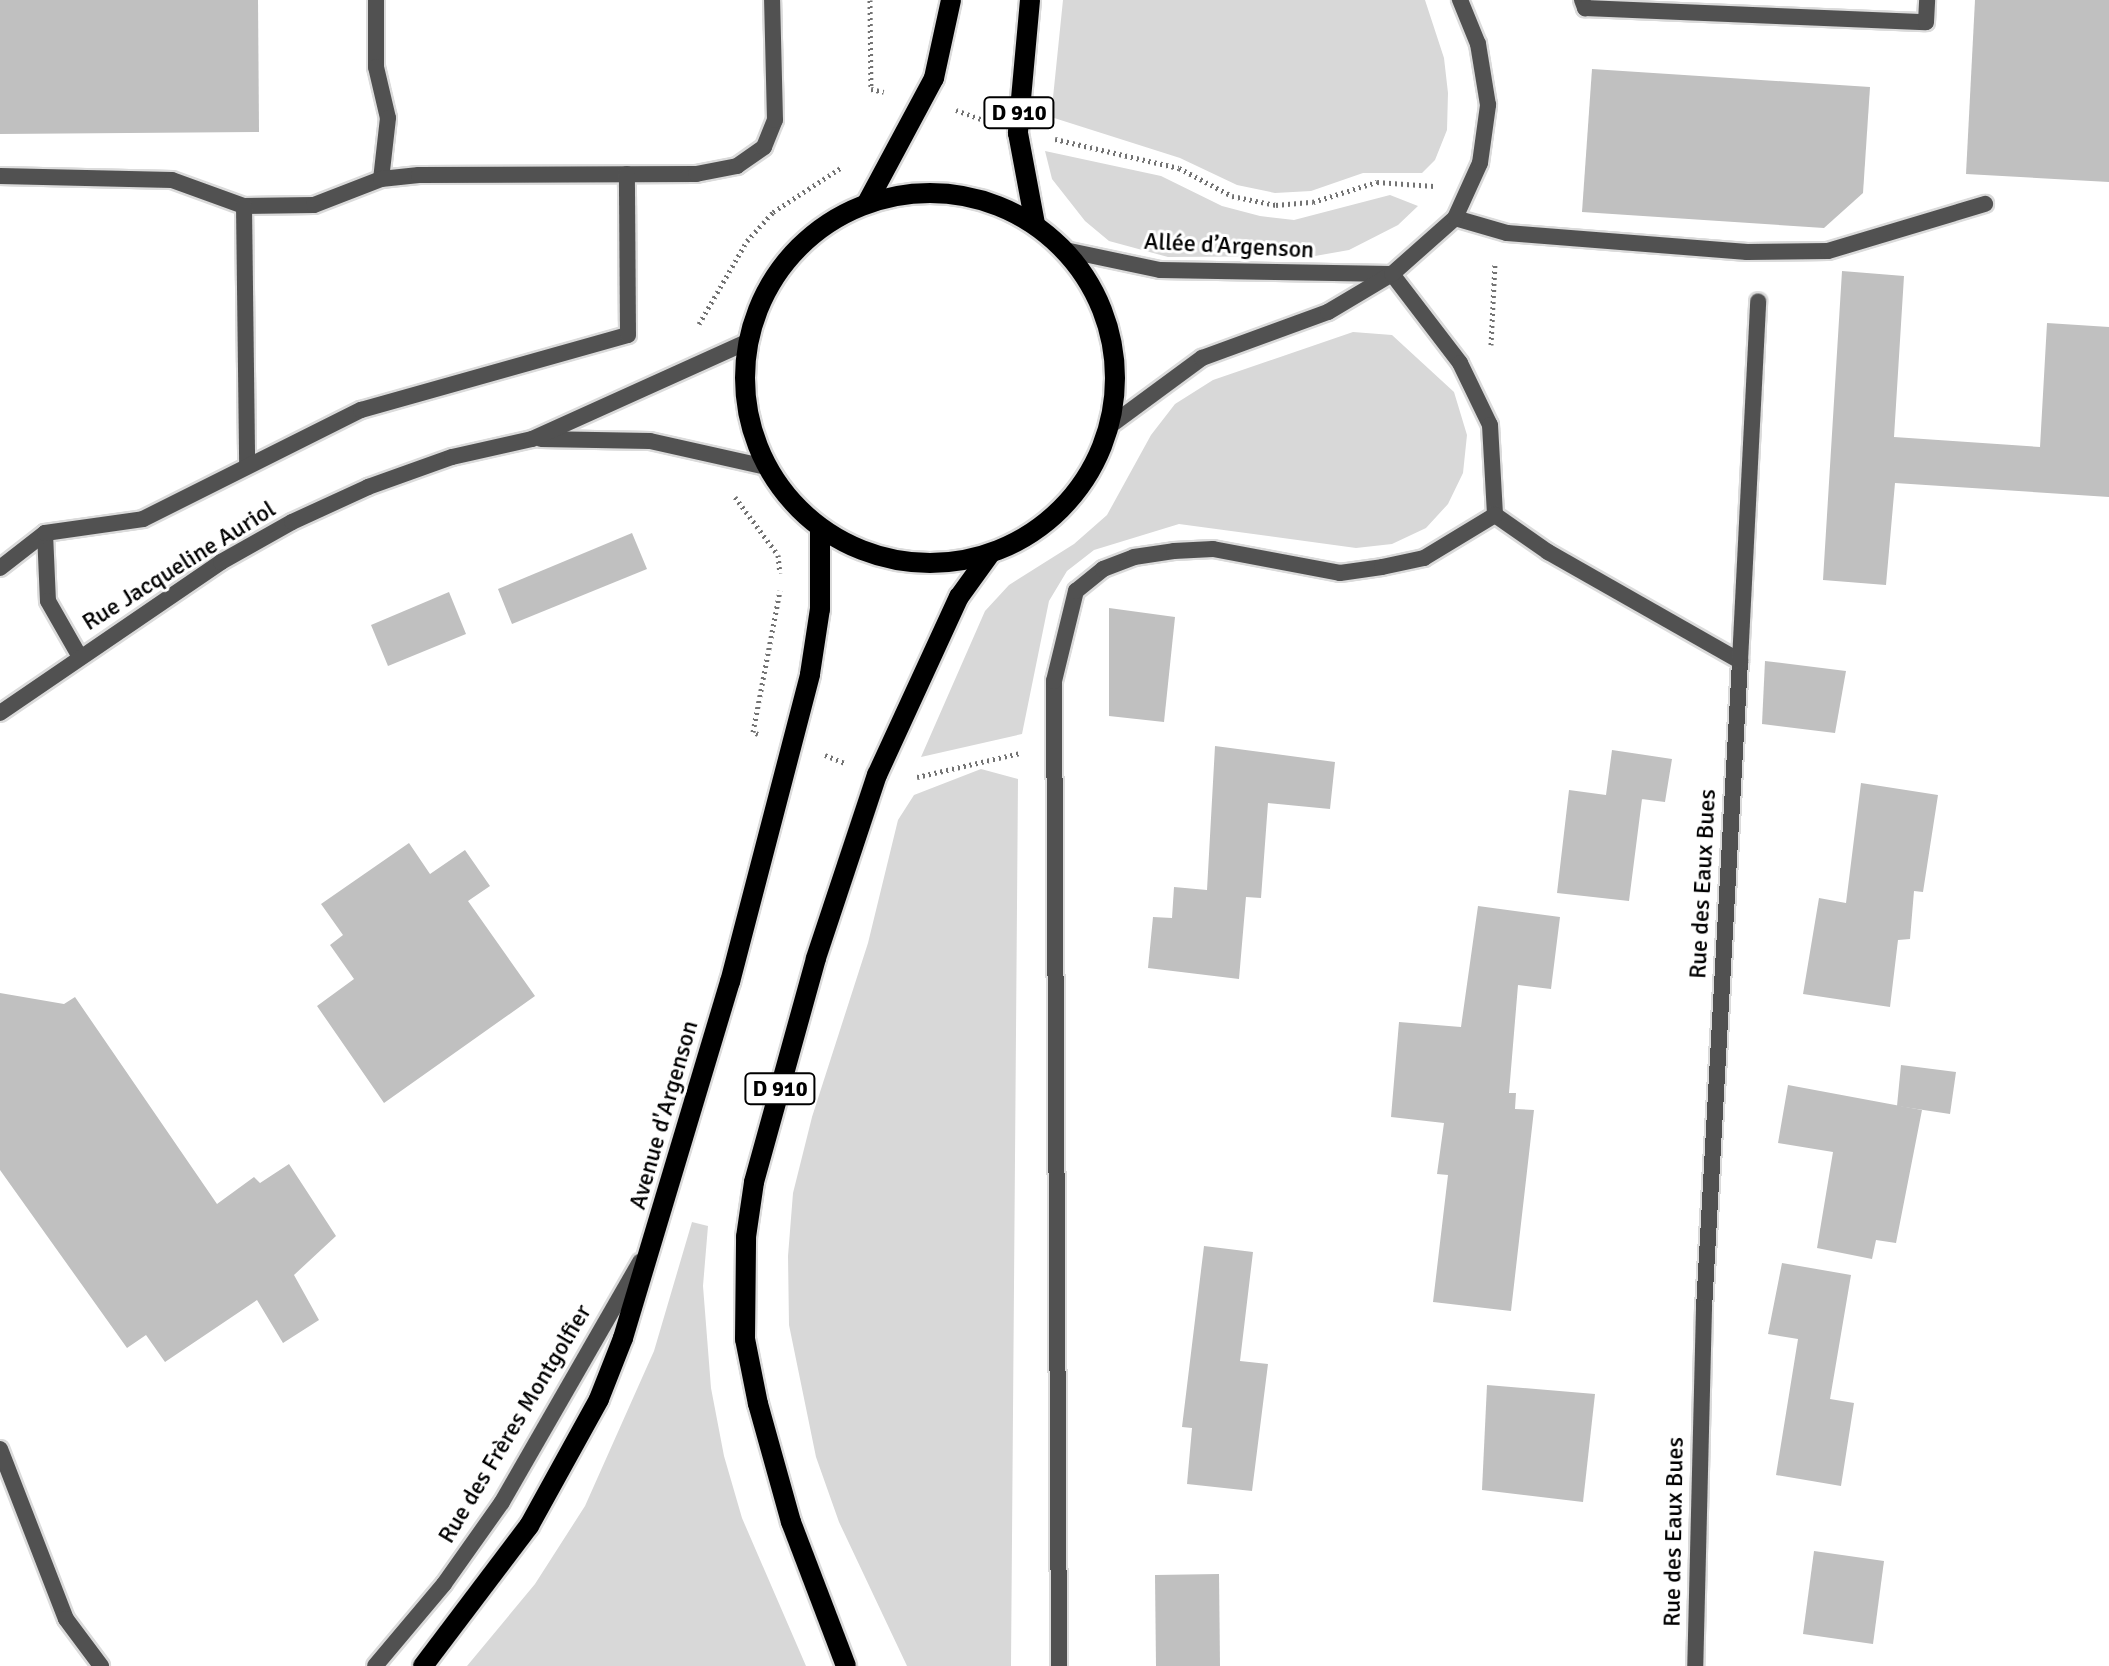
<!DOCTYPE html>
<meta charset="utf-8">
<style>
body{margin:0}
#map{position:relative;width:2109px;height:1666px;overflow:hidden;background:#fff;font-family:Signika,sans-serif}
div>[style]{position:absolute}
.green>*{inset:0;background:#d8d8d8}
.building>*{inset:0;background:#c0c0c0}
.path>*{height:5px;margin-top:-2.5px;transform-origin:0;background:repeating-linear-gradient(90deg,#737373 0 2px,transparent 0 6px)}
.roads{filter:drop-shadow(2px 0 #dbdbdb) drop-shadow(-2px 0 #dbdbdb) drop-shadow(0 2px #dbdbdb) drop-shadow(0 -2px #dbdbdb)}
.service>*{height:16px;margin:-8px;padding:0 8px;transform-origin:8px;border-radius:8px;background:#515151}
.minor>*{height:16px;margin:-8px;padding:0 8px;transform-origin:8px;border-radius:8px;background:#515151}
.primary>*{height:20px;margin:-10px;padding:0 10px;transform-origin:10px;border-radius:10px;background:#000}
.primary>.ring{margin:-10px;padding:0;box-sizing:content-box;background:none;border:20px solid #000;border-radius:50%}
span{translate:-50% -50%;white-space:nowrap;text-align:center;line-height:1.15;-webkit-text-stroke:6px #fff;paint-order:stroke}
.shield-label span{padding:2px 6px;background:#fff;border:2px solid;border-radius:6px;-webkit-text-stroke-width:0}
.shield-label{font-size:22px;color:#000;font-weight:700}
.street-label{font-size:24px;color:#000}
</style>
<div id="map">
<div class="green">
<div style="clip-path:polygon(1063px 0,1425px 0,1444px 58px,1448px 93px,1447px 130px,1435px 160px,1422px 173px,1363px 173px,1311px 191px,1275px 193px,1237px 185px,1180px 158px,1051px 117px)"></div>
<div style="clip-path:polygon(1045px 151px,1161px 176px,1222px 206px,1260px 216px,1294px 220px,1390px 195px,1418px 206px,1398px 225px,1349px 250px,1315px 256px,1168px 257px,1109px 241px,1085px 221px,1052px 179px)"></div>
<div style="clip-path:polygon(1353px 332px,1392px 335px,1454px 392px,1467px 435px,1463px 473px,1448px 504px,1426px 528px,1392px 544px,1356px 548px,1179px 524px,1094px 550px,1067px 571px,1049px 601px,1022px 734px,921px 757px,985px 611px,1009px 585px,1074px 544px,1107px 515px,1151px 435px,1175px 404px,1213px 380px)"></div>
<div style="clip-path:polygon(981px 769px,1018px 779px,1011px 1666px,907px 1666px,839px 1522px,816px 1457px,789px 1325px,788px 1256px,793px 1193px,812px 1117px,868px 943px,898px 820px,914px 795px)"></div>
<div style="clip-path:polygon(692px 1222px,708px 1226px,703px 1286px,711px 1388px,724px 1456px,742px 1518px,806px 1666px,467px 1666px,535px 1584px,585px 1506px,654px 1351px)"></div>
</div>
<div class="building">
<div style="clip-path:polygon(0 0,258px 0,259px 132px,0 134px)"></div>
<div style="clip-path:polygon(1975px 0,2109px 0,2109px 182px,1966px 174px)"></div>
<div style="clip-path:polygon(1592px 69px,1870px 87px,1863px 193px,1824px 228px,1582px 212px)"></div>
<div style="clip-path:polygon(1842px 271px,1904px 276px,1894px 437px,2040px 447px,2047px 323px,2109px 327px,2109px 497px,1895px 483px,1886px 585px,1823px 580px)"></div>
<div style="clip-path:polygon(632px 533px,647px 569px,512px 624px,498px 589px)"></div>
<div style="clip-path:polygon(449px 592px,466px 634px,388px 666px,371px 625px)"></div>
<div style="clip-path:polygon(1109px 608px,1175px 617px,1164px 722px,1109px 716px)"></div>
<div style="clip-path:polygon(1765px 661px,1846px 671px,1835px 733px,1762px 724px)"></div>
<div style="clip-path:polygon(1215px 746px,1335px 762px,1330px 809px,1268px 803px,1261px 898px,1246px 897px,1239px 979px,1148px 968px,1153px 917px,1172px 918px,1174px 887px,1207px 890px)"></div>
<div style="clip-path:polygon(1612px 750px,1672px 759px,1665px 802px,1634px 798px,1642px 799px,1629px 901px,1557px 893px,1569px 790px,1606px 795px)"></div>
<div style="clip-path:polygon(1861px 783px,1938px 795px,1923px 892px,1914px 891px,1910px 939px,1898px 940px,1890px 1007px,1803px 994px,1819px 898px,1846px 903px)"></div>
<div style="clip-path:polygon(409px 843px,430px 874px,465px 850px,490px 886px,468px 901px,535px 996px,384px 1103px,317px 1006px,354px 979px,330px 945px,343px 935px,321px 904px)"></div>
<div style="clip-path:polygon(1478px 906px,1560px 917px,1551px 989px,1518px 985px,1509px 1093px,1516px 1093px,1515px 1109px,1534px 1110px,1511px 1311px,1433px 1302px,1448px 1175px,1437px 1174px,1444px 1123px,1391px 1117px,1399px 1022px,1461px 1027px)"></div>
<div style="clip-path:polygon(0 993px,64px 1004px,75px 997px,217px 1204px,254px 1177px,260px 1183px,289px 1164px,336px 1236px,294px 1275px,319px 1320px,283px 1343px,257px 1300px,165px 1362px,146px 1335px,127px 1348px,0 1170px)"></div>
<div style="clip-path:polygon(1901px 1065px,1956px 1072px,1950px 1114px,1897px 1106px)"></div>
<div style="clip-path:polygon(1788px 1085px,1922px 1110px,1896px 1243px,1876px 1240px,1872px 1259px,1817px 1248px,1833px 1152px,1778px 1143px)"></div>
<div style="clip-path:polygon(1204px 1246px,1253px 1252px,1240px 1361px,1268px 1364px,1252px 1491px,1187px 1484px,1192px 1428px,1182px 1427px)"></div>
<div style="clip-path:polygon(1782px 1263px,1851px 1275px,1830px 1399px,1854px 1403px,1841px 1486px,1776px 1475px,1798px 1339px,1768px 1334px)"></div>
<div style="clip-path:polygon(1487px 1385px,1595px 1394px,1583px 1502px,1482px 1490px)"></div>
<div style="clip-path:polygon(1814px 1551px,1884px 1561px,1873px 1644px,1803px 1634px)"></div>
<div style="clip-path:polygon(1219px 1574px,1220px 1666px,1156px 1666px,1155px 1575px)"></div>
</div>
<div class="path">
<div style="left:870px;top:0;width:89px;rotate:89.4deg"></div>
<div style="left:871px;top:89px;width:13px;rotate:13deg"></div>
<div style="left:956px;top:110px;width:30px;rotate:20deg"></div>
<div style="left:1055px;top:139px;width:127px;rotate:13.2deg"></div>
<div style="left:1179px;top:168px;width:60px;rotate:27.8deg"></div>
<div style="left:1232px;top:196px;width:45px;rotate:11.6deg"></div>
<div style="left:1276px;top:205px;width:37px;rotate:-5deg"></div>
<div style="left:1313px;top:202px;width:67px;rotate:-17.4deg"></div>
<div style="left:1377px;top:182px;width:57px;rotate:4deg"></div>
<div style="left:699px;top:324px;width:96px;rotate:-60deg"></div>
<div style="left:747px;top:241px;width:39px;rotate:-48deg"></div>
<div style="left:773px;top:212px;width:82px;rotate:-33.1deg"></div>
<div style="left:1491px;top:345px;width:82px;rotate:-87.2deg"></div>
<div style="left:735px;top:497px;width:72px;rotate:53.4deg"></div>
<div style="left:778px;top:555px;width:18px;rotate:84deg"></div>
<div style="left:758px;top:734px;width:5px;rotate:-158deg"></div>
<div style="left:753px;top:732px;width:144px;rotate:-79.2deg"></div>
<div style="left:825px;top:755px;width:22px;rotate:22deg"></div>
<div style="left:917px;top:777px;width:106px;rotate:-13.1deg"></div>
</div>
<div class="roads">
<div class="service">
<div style="left:376px;top:0;width:67px;rotate:90deg"></div>
<div style="left:376px;top:67px;width:52px;rotate:76.8deg"></div>
<div style="left:388px;top:118px;width:61px;rotate:96.5deg"></div>
<div style="left:1582px;top:0;width:9px;rotate:69deg"></div>
<div style="left:1585px;top:8px;width:341px;rotate:2.4deg"></div>
<div style="left:1926px;top:22px;width:22px;rotate:-87deg"></div>
<div style="left:0;top:176px;width:172px;rotate:1.3deg"></div>
<div style="left:172px;top:180px;width:77px;rotate:19.9deg"></div>
<div style="left:244px;top:206px;width:70px;rotate:-0.8deg"></div>
<div style="left:314px;top:205px;width:72px;rotate:-21.2deg"></div>
<div style="left:381px;top:179px;width:38px;rotate:-6deg"></div>
<div style="left:419px;top:175px;width:277px;rotate:-0.2deg"></div>
<div style="left:696px;top:174px;width:42px;rotate:-11deg"></div>
<div style="left:737px;top:166px;width:33px;rotate:-35deg"></div>
<div style="left:764px;top:147px;width:29px;rotate:-68deg"></div>
<div style="left:775px;top:120px;width:120px;rotate:-91.4deg"></div>
<div style="left:244px;top:206px;width:259px;rotate:89.3deg"></div>
<div style="left:1455px;top:218px;width:54px;rotate:16.1deg"></div>
<div style="left:1507px;top:233px;width:241px;rotate:4.5deg"></div>
<div style="left:1747px;top:252px;width:81px;rotate:-0.7deg"></div>
<div style="left:1828px;top:251px;width:164px;rotate:-16.7deg"></div>
<div style="left:45px;top:533px;width:68px;rotate:87.5deg"></div>
<div style="left:48px;top:601px;width:64px;rotate:60.3deg"></div>
<div style="left:0;top:568px;width:57px;rotate:-37.9deg"></div>
<div style="left:45px;top:533px;width:99px;rotate:-8.1deg"></div>
<div style="left:143px;top:519px;width:244px;rotate:-26.6deg"></div>
<div style="left:361px;top:410px;width:277px;rotate:-15.7deg"></div>
<div style="left:628px;top:335px;width:161px;rotate:-90.4deg"></div>
</div>
<div class="minor">
<div style="left:1065px;top:250px;width:97px;rotate:11.9deg"></div>
<div style="left:1160px;top:270px;width:231px;rotate:1deg"></div>
<div style="left:1392px;top:274px;width:112px;rotate:52.6deg"></div>
<div style="left:1460px;top:363px;width:69px;rotate:64.2deg"></div>
<div style="left:1490px;top:425px;width:90px;rotate:86.8deg"></div>
<div style="left:1495px;top:515px;width:65px;rotate:34.9deg"></div>
<div style="left:1548px;top:552px;width:221px;rotate:29.6deg"></div>
<div style="left:1740px;top:661px;width:648px;rotate:93.18deg"></div>
<div style="left:1704px;top:1308px;width:358px;rotate:91.4deg"></div>
<div style="left:1111px;top:425px;width:113px;rotate:-36.4deg"></div>
<div style="left:1202px;top:358px;width:134px;rotate:-20.1deg"></div>
<div style="left:1328px;top:312px;width:74px;rotate:-30.7deg"></div>
<div style="left:1392px;top:274px;width:84px;rotate:-41.6deg"></div>
<div style="left:1455px;top:218px;width:60px;rotate:-65.6deg"></div>
<div style="left:1480px;top:163px;width:59px;rotate:-82.1deg"></div>
<div style="left:1488px;top:105px;width:62px;rotate:-99.3deg"></div>
<div style="left:1478px;top:44px;width:48px;rotate:-112.2deg"></div>
<div style="left:541px;top:439px;width:109px;rotate:1.1deg"></div>
<div style="left:650px;top:441px;width:119px;rotate:12.6deg"></div>
<div style="left:1740px;top:661px;width:360px;rotate:-87.1deg"></div>
<div style="left:0;top:713px;width:268px;rotate:-34.3deg"></div>
<div style="left:221px;top:562px;width:81px;rotate:-29.4deg"></div>
<div style="left:292px;top:522px;width:84px;rotate:-24.7deg"></div>
<div style="left:368px;top:487px;width:89px;rotate:-19.7deg"></div>
<div style="left:452px;top:457px;width:82px;rotate:-12.7deg"></div>
<div style="left:532px;top:439px;width:236px;rotate:-24.3deg"></div>
<div style="left:0;top:1449px;width:182px;rotate:68.8deg"></div>
<div style="left:66px;top:1619px;width:59px;rotate:53.3deg"></div>
<div style="left:375px;top:1666px;width:107px;rotate:-49.9deg"></div>
<div style="left:444px;top:1584px;width:100px;rotate:-54.7deg"></div>
<div style="left:502px;top:1502px;width:277px;rotate:-60.1deg"></div>
<div style="left:1059px;top:1666px;width:985px;rotate:-90.29deg"></div>
<div style="left:1054px;top:681px;width:93px;rotate:-76.3deg"></div>
<div style="left:1076px;top:591px;width:35px;rotate:-39deg"></div>
<div style="left:1103px;top:569px;width:33px;rotate:-21deg"></div>
<div style="left:1134px;top:557px;width:40px;rotate:-8.5deg"></div>
<div style="left:1174px;top:551px;width:39px;rotate:-3deg"></div>
<div style="left:1213px;top:549px;width:129px;rotate:10.7deg"></div>
<div style="left:1340px;top:573px;width:42px;rotate:-8.1deg"></div>
<div style="left:1382px;top:567px;width:43px;rotate:-12.1deg"></div>
<div style="left:1424px;top:558px;width:83px;rotate:-31.2deg"></div>
</div>
<div class="primary">
<div style="left:1030px;top:0;width:134px;rotate:95.2deg"></div>
<div style="left:1018px;top:133px;width:93px;rotate:79.4deg"></div>
<div class="ring" style="left:745px;top:193px;width:350px;height:350px"></div>
<div style="left:867px;top:203px;width:142px;rotate:-61.8deg"></div>
<div style="left:934px;top:78px;width:80px;rotate:-77.7deg"></div>
<div style="left:423px;top:1666px;width:176px;rotate:-52.9deg"></div>
<div style="left:529px;top:1526px;width:145px;rotate:-61.1deg"></div>
<div style="left:599px;top:1399px;width:66px;rotate:-68.5deg"></div>
<div style="left:623px;top:1338px;width:372px;rotate:-73.3deg"></div>
<div style="left:730px;top:982px;width:318px;rotate:-75.4deg"></div>
<div style="left:810px;top:674px;width:66px;rotate:-81.3deg"></div>
<div style="left:820px;top:609px;width:81px;rotate:-90deg"></div>
<div style="left:846px;top:1666px;width:154px;rotate:-110.9deg"></div>
<div style="left:791px;top:1522px;width:123px;rotate:-105.6deg"></div>
<div style="left:758px;top:1404px;width:66px;rotate:-101.3deg"></div>
<div style="left:745px;top:1339px;width:102px;rotate:-89.4deg"></div>
<div style="left:746px;top:1237px;width:56px;rotate:-81.7deg"></div>
<div style="left:754px;top:1182px;width:232px;rotate:-74.5deg"></div>
<div style="left:816px;top:958px;width:193px;rotate:-71.6deg"></div>
<div style="left:877px;top:775px;width:196px;rotate:-65.3deg"></div>
<div style="left:959px;top:597px;width:53px;rotate:-54.2deg"></div>
</div>
</div>
<div class="shield-label">
<span style="left:1019px;top:113px">D 910</span>
<span style="left:780px;top:1089px">D 910</span>
</div>
<div class="street-label">
<span style="left:1229px;top:246px;rotate:3deg">Allée d’Argenson</span>
<span style="left:179px;top:566px;rotate:-32deg">Rue Jacqueline Auriol</span>
<span style="left:1703px;top:884px;rotate:-87deg">Rue des Eaux Bues</span>
<span style="left:664px;top:1115px;rotate:-74deg">Avenue d'Argenson</span>
<span style="left:515px;top:1424px;rotate:-59deg">Rue des Frères Montgolfier</span>
<span style="left:1674px;top:1532px;rotate:-89deg">Rue des Eaux Bues</span>
</div>
</div>
